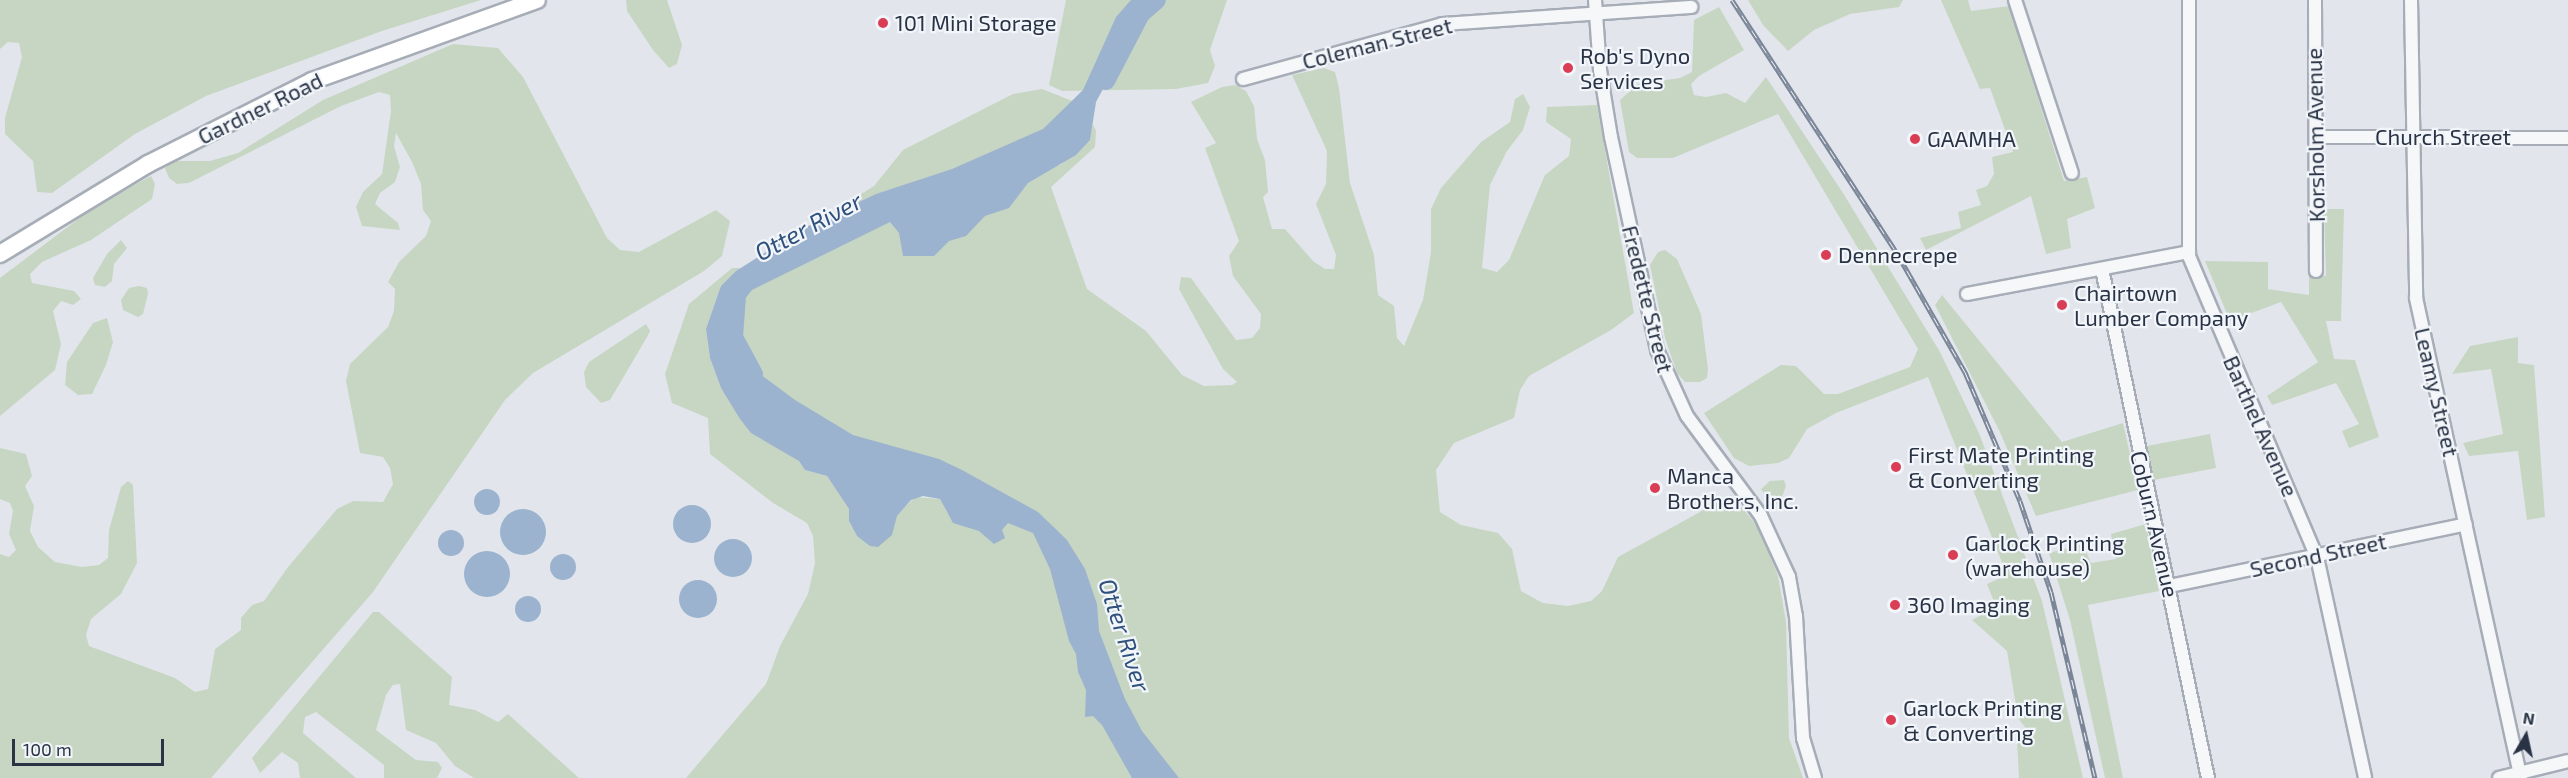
<!DOCTYPE html>
<style>
body{margin:0}
#map{position:relative;width:2568px;height:778px;overflow:hidden;background:#e2e6ec;font-family:"Exo 2",sans-serif}
div>[style]{position:absolute}
.green>*{inset:0;background:#c7d6c3}
.water>*{inset:0;background:#9bb3ce}
.round{border-radius:50%}
.river>*{height:18px;margin:-9px;padding:0 9px;transform-origin:9px;border-radius:9px;background:#9bb3ce}
.roads{filter:drop-shadow(2px 0 #a7adb7) drop-shadow(-2px 0 #a7adb7) drop-shadow(0 2px #a7adb7) drop-shadow(0 -2px #a7adb7)}
.street>*{height:12px;margin:-6px;padding:0 6px;transform-origin:6px;border-radius:6px;background:#f5f7f9}
.secondary>*{height:16px;margin:-8px;padding:0 8px;transform-origin:8px;border-radius:8px;background:#fff}
.rail>*{height:5px;margin-top:-2.5px;transform-origin:0;background:repeating-linear-gradient(90deg,#f2f5f9 0 9px,#7a8597 0 18px);box-sizing:border-box;border-block:2px solid #7a8597}
.dots>*{width:16px;height:16px;translate:-50% -50%;box-sizing:border-box;border:3px solid #f2f5f9;border-radius:50%}
span{translate:-50% -50%;white-space:nowrap;text-align:center;line-height:1.15;-webkit-text-stroke:4.5px #f2f5f9;paint-order:stroke}
.poi-label{font-size:22px;color:#293345}
.left{translate:0 -50%;text-align:left}
.street-label{font-size:22px;color:#293345}
.water-label{font-size:24px;color:#2f517d;font-style:italic}
.north{position:absolute;left:2496px;top:706px;width:60px;height:60px;-webkit-text-stroke:4px #f2f5f9;paint-order:stroke;rotate:9deg;font-size:16px;font-weight:700;line-height:24px;text-align:center;color:#293345}
.north::after{content:'';display:block;margin:auto;width:21px;height:27px;background:#293345;clip-path:polygon(50% 0,100% 100%,50% 72%,0 100%)}
.scale{position:absolute;left:12px;top:739px;width:152px;height:27px;box-sizing:border-box;border:3px solid #293345;border-top:0;padding-left:8px;font-size:18px;line-height:21px;white-space:nowrap;color:#293345;-webkit-text-stroke:4px #f2f5f9;paint-order:stroke}
</style>
<div id="map">
<div class="green">
<div style="clip-path:polygon(0 0,481px 0,382px 31px,206px 96px,135px 134px,52px 193px,37px 192px,33px 161px,5px 134px,5px 118px,22px 57px,19px 43px,8px 42px,0 49px)"></div>
<div style="clip-path:polygon(626px 0,667px 0,682px 45px,677px 64px,669px 68px,653px 50px,627px 11px)"></div>
<div style="clip-path:polygon(1066px 0,1227px 0,1210px 50px,1215px 66px,1208px 83px,1176px 89px,1062px 91px,1049px 85px)"></div>
<div style="clip-path:polygon(1748px 0,1903px 0,1899px 7px,1850px 14px,1814px 30px,1788px 51px,1763px 25px)"></div>
<div style="clip-path:polygon(1941px 0,1968px 0,1971px 11px,2009px 6px,2064px 181px,2087px 177px,2095px 208px,2067px 219px,2071px 248px,2046px 254px,2031px 196px,1926px 250px,1920px 238px,1961px 228px,1958px 212px,1981px 205px,1976px 190px,1987px 186px,1994px 174px,1992px 157px,2013px 152px,1990px 88px,1980px 89px)"></div>
<div style="clip-path:polygon(1719px 7px,1744px 50px,1699px 76px,1691px 84px,1694px 95px,1706px 97px,1726px 93px,1745px 103px,1766px 77px,1843px 193px,1940px 352px,1979px 433px,2042px 601px,2083px 778px,2019px 778px,2017px 741px,2028px 731px,2018px 718px,2007px 651px,1972px 620px,1996px 607px,1987px 584px,2007px 575px,1928px 377px,1836px 413px,1807px 429px,1789px 458px,1778px 463px,1749px 466px,1734px 458px,1704px 413px,1781px 365px,1796px 366px,1824px 394px,1838px 394px,1910px 367px,1918px 349px,1778px 114px,1673px 158px,1637px 158px,1629px 152px,1620px 100px,1638px 84px,1680px 78px,1692px 72px,1694px 20px)"></div>
<div style="clip-path:polygon(453px 44px,498px 48px,523px 77px,607px 238px,620px 250px,639px 252px,716px 210px,730px 221px,722px 256px,704px 271px,533px 373px,505px 400px,373px 592px,211px 778px,0 778px,0 554px,9px 557px,16px 550px,9px 534px,13px 511px,10px 503px,0 499px,0 448px,26px 454px,32px 476px,25px 486px,34px 506px,30px 531px,38px 547px,55px 562px,82px 567px,99px 565px,108px 558px,109px 530px,121px 487px,128px 481px,133px 485px,137px 563px,121px 594px,91px 619px,86px 635px,89px 646px,175px 678px,195px 692px,208px 689px,215px 649px,241px 630px,241px 618px,252px 605px,264px 601px,288px 567px,337px 509px,353px 501px,383px 502px,393px 484px,390px 468px,383px 457px,360px 453px,346px 381px,350px 364px,388px 327px,394px 311px,395px 289px,388px 282px,399px 262px,426px 236px,431px 221px,423px 210px,421px 184px,412px 162px,396px 133px,394px 146px,400px 167px,395px 182px,380px 193px,375px 204px,398px 223px,400px 230px,362px 226px,356px 207px,363px 192px,382px 174px,391px 111px,390px 95px,379px 92px,341px 106px,189px 183px,177px 184px,169px 178px,165px 168px,172px 161px,210px 161px,238px 153px,323px 100px)"></div>
<div style="clip-path:polygon(1324px 68px,1335px 72px,1339px 88px,1350px 183px,1374px 255px,1378px 295px,1394px 306px,1397px 338px,1404px 346px,1423px 300px,1431px 252px,1431px 209px,1441px 188px,1481px 142px,1510px 122px,1515px 99px,1523px 94px,1530px 107px,1523px 130px,1507px 151px,1490px 185px,1482px 268px,1497px 272px,1509px 260px,1545px 175px,1569px 156px,1571px 139px,1546px 122px,1547px 107px,1597px 105px,1634px 313px,1611px 330px,1529px 376px,1520px 390px,1514px 418px,1454px 443px,1436px 470px,1440px 512px,1461px 525px,1498px 533px,1512px 549px,1521px 591px,1543px 603px,1568px 606px,1591px 601px,1602px 591px,1618px 557px,1731px 495px,1759px 528px,1778px 576px,1786px 622px,1789px 738px,1803px 778px,686px 778px,766px 684px,780px 646px,808px 594px,815px 563px,813px 536px,807px 523px,773px 503px,710px 454px,708px 418px,672px 403px,665px 374px,689px 304px,732px 268px,740px 268px,717px 300px,706px 329px,710px 358px,721px 388px,748px 426px,799px 461px,805px 470px,827px 476px,849px 509px,849px 521px,857px 536px,896px 516px,915px 497px,940px 499px,948px 514px,965px 506px,883px 464px,757px 382px,735px 343px,735px 298px,845px 204px,874px 186px,903px 150px,1013px 94px,1042px 89px,1075px 102px,1059px 166px,1089px 140px,1093px 124px,1096px 131px,1095px 147px,1051px 187px,1087px 289px,1146px 331px,1182px 375px,1204px 386px,1232px 385px,1237px 382px,1223px 369px,1179px 289px,1181px 277px,1191px 278px,1236px 340px,1252px 338px,1260px 328px,1261px 314px,1233px 276px,1229px 256px,1239px 241px,1205px 148px,1216px 143px,1191px 102px,1222px 87px,1235px 85px,1246px 91px,1254px 106px,1257px 139px,1265px 160px,1268px 192px,1263px 197px,1272px 229px,1285px 229px,1313px 261px,1325px 269px,1334px 269px,1336px 255px,1316px 204px,1326px 184px,1327px 151px,1292px 75px)"></div>
<div style="clip-path:polygon(151px 176px,155px 184px,152px 199px,91px 240px,42px 262px,30px 274px,32px 283px,74px 291px,81px 299px,73px 305px,61px 301px,53px 311px,61px 344px,55px 370px,0 416px,0 278px,94px 207px)"></div>
<div style="clip-path:polygon(2324px 209px,2344px 209px,2341px 321px,2326px 321px,2334px 359px,2355px 360px,2379px 437px,2349px 448px,2342px 431px,2359px 424px,2336px 383px,2272px 405px,2267px 396px,2318px 362px,2281px 302px,2230px 321px,2205px 261px,2268px 262px,2268px 289px,2309px 295px,2309px 274px,2326px 276px)"></div>
<div style="clip-path:polygon(121px 240px,127px 248px,114px 264px,112px 281px,105px 287px,95px 285px,93px 278px,107px 254px)"></div>
<div style="clip-path:polygon(1665px 250px,1677px 259px,1701px 314px,1708px 369px,1707px 378px,1700px 382px,1685px 382px,1677px 373px,1665px 338px,1650px 265px,1658px 252px)"></div>
<div style="clip-path:polygon(139px 286px,147px 288px,148px 294px,143px 314px,138px 317px,123px 310px,121px 300px,129px 288px)"></div>
<div style="clip-path:polygon(1942px 295px,2062px 442px,2123px 423px,2138px 490px,2036px 516px,1999px 430px,1935px 305px)"></div>
<div style="clip-path:polygon(107px 318px,113px 342px,106px 365px,92px 394px,78px 395px,65px 385px,67px 362px,93px 323px)"></div>
<div style="clip-path:polygon(646px 324px,650px 331px,647px 337px,610px 400px,601px 403px,586px 387px,584px 372px,589px 362px)"></div>
<div style="clip-path:polygon(2518px 337px,2518px 363px,2534px 365px,2545px 517px,2527px 520px,2518px 451px,2469px 456px,2463px 443px,2503px 434px,2491px 369px,2452px 374px,2470px 346px)"></div>
<div style="clip-path:polygon(2210px 434px,2216px 468px,2154px 480px,2147px 446px)"></div>
<div style="clip-path:polygon(1784px 480px,1786px 486px,1780px 502px,1773px 506px,1761px 489px,1770px 481px)"></div>
<div style="clip-path:polygon(2146px 524px,2159px 591px,2088px 605px,2123px 778px,2105px 778px,2070px 620px,2049px 553px,2083px 544px,2091px 563px,2116px 559px,2111px 534px)"></div>
<div style="clip-path:polygon(373px 612px,379px 612px,452px 677px,449px 705px,475px 710px,498px 722px,508px 714px,579px 778px,474px 778px,455px 766px,436px 743px,406px 730px,400px 684px,393px 685px,386px 695px,376px 730px,416px 760px,438px 762px,442px 768px,437px 778px,384px 778px,384px 765px,316px 712px,305px 717px,303px 733px,356px 778px,300px 778px,298px 763px,282px 752px,260px 773px,252px 758px)"></div>
</div>
<div class="water">
<div style="clip-path:polygon(1131px 0,1158px 0,1127px 38px,1117px 58px,1122px 70px,1109px 78px,1096px 102px,1090px 140px,1076px 155px,1028px 183px,1009px 208px,985px 216px,966px 236px,949px 241px,934px 256px,903px 256px,899px 233px,890px 222px,752px 290px,737px 309px,733px 327px,735px 343px,752px 368px,795px 400px,853px 435px,939px 459px,962px 470px,1038px 512px,1067px 540px,1085px 569px,1097px 604px,1099px 631px,1125px 699px,1142px 731px,1179px 778px,1132px 778px,1102px 725px,1093px 716px,1085px 717px,1086px 690px,1078px 672px,1076px 654px,1069px 641px,1050px 569px,1033px 533px,1008px 523px,1002px 530px,1005px 538px,994px 544px,979px 531px,953px 523px,940px 499px,923px 496px,911px 500px,897px 516px,892px 535px,878px 547px,870px 546px,857px 536px,849px 521px,849px 509px,827px 476px,805px 470px,799px 461px,751px 433px,740px 419px,721px 388px,710px 358px,706px 329px,721px 286px,736px 271px,804px 228px,876px 194px,952px 169px,1043px 129px,1083px 90px,1116px 17px)"></div>
<div class="round" style="left:474px;top:489px;width:26px;height:26px"></div>
<div class="round" style="left:673px;top:505px;width:38px;height:38px"></div>
<div class="round" style="left:500px;top:509px;width:46px;height:46px"></div>
<div class="round" style="left:438px;top:530px;width:26px;height:26px"></div>
<div class="round" style="left:714px;top:539px;width:38px;height:38px"></div>
<div class="round" style="left:464px;top:551px;width:46px;height:46px"></div>
<div class="round" style="left:550px;top:554px;width:26px;height:26px"></div>
<div class="round" style="left:679px;top:580px;width:38px;height:38px"></div>
<div class="round" style="left:515px;top:596px;width:26px;height:26px"></div>
</div>
<div class="river">
<div style="left:1106px;top:81px;width:76px;rotate:-62.4deg"></div>
<div style="left:1141px;top:14px;width:21px;rotate:-41deg"></div>
<div style="left:737px;top:296px;width:41px;rotate:94.2deg"></div>
<div style="left:734px;top:337px;width:42px;rotate:61.6deg"></div>
</div>
<div class="roads">
<div class="street">
<div style="left:1595px;top:0;width:70px;rotate:85.9deg"></div>
<div style="left:1600px;top:70px;width:68px;rotate:80.7deg"></div>
<div style="left:1611px;top:137px;width:218px;rotate:77.8deg"></div>
<div style="left:1657px;top:350px;width:72px;rotate:65.6deg"></div>
<div style="left:1687px;top:416px;width:124px;rotate:53.5deg"></div>
<div style="left:1761px;top:516px;width:67px;rotate:65.3deg"></div>
<div style="left:1789px;top:577px;width:40px;rotate:80deg"></div>
<div style="left:1796px;top:616px;width:122px;rotate:86.7deg"></div>
<div style="left:1803px;top:738px;width:42px;rotate:73.3deg"></div>
<div style="left:2015px;top:0;width:182px;rotate:71.8deg"></div>
<div style="left:2189px;top:0;width:256px;rotate:90deg"></div>
<div style="left:2189px;top:256px;width:327px;rotate:67deg"></div>
<div style="left:2317px;top:557px;width:226px;rotate:77.7deg"></div>
<div style="left:2315px;top:0;width:271px;rotate:89.8deg"></div>
<div style="left:2411px;top:0;width:298px;rotate:89deg"></div>
<div style="left:2416px;top:298px;width:491px;rotate:77.7deg"></div>
<div style="left:1243px;top:79px;width:206px;rotate:-15.4deg"></div>
<div style="left:1442px;top:24px;width:250px;rotate:-3.9deg"></div>
<div style="left:2318px;top:137px;width:250px;rotate:0.2deg"></div>
<div style="left:2102px;top:269px;width:520px;rotate:78.24deg"></div>
<div style="left:1967px;top:294px;width:226px;rotate:-10.7deg"></div>
<div style="left:2170px;top:586px;width:302px;rotate:-11.8deg"></div>
<div style="left:2499px;top:778px;width:71px;rotate:-13.8deg"></div>
</div>
<div class="secondary">
<div style="left:0;top:254px;width:173px;rotate:-31.3deg"></div>
<div style="left:148px;top:164px;width:184px;rotate:-26.8deg"></div>
<div style="left:312px;top:81px;width:239px;rotate:-19.8deg"></div>
</div>
</div>
<div class="rail">
<div style="left:1732px;top:0;width:304px;rotate:56.9deg"></div>
<div style="left:1898px;top:255px;width:135px;rotate:60.2deg"></div>
<div style="left:1965px;top:372px;width:140px;rotate:66.9deg"></div>
<div style="left:2020px;top:501px;width:96px;rotate:71.2deg"></div>
<div style="left:2051px;top:592px;width:191px;rotate:76.7deg"></div>
</div>
<div class="dots">
<div style="left:883px;top:23px;background:#d93e55"></div>
<div style="left:1568px;top:68px;background:#d93e55"></div>
<div style="left:1915px;top:139px;background:#d93e55"></div>
<div style="left:1826px;top:255px;background:#d93e55"></div>
<div style="left:2062px;top:305px;background:#d93e55"></div>
<div style="left:1896px;top:467px;background:#d93e55"></div>
<div style="left:1655px;top:488px;background:#d93e55"></div>
<div style="left:1953px;top:555px;background:#d93e55"></div>
<div style="left:1895px;top:605px;background:#d93e55"></div>
<div style="left:1891px;top:720px;background:#d93e55"></div>
</div>
<div class="poi-label">
<span class="left" style="left:895px;top:23px">101 Mini Storage</span>
<span class="left" style="left:1580px;top:68px">Rob's Dyno<br>Services</span>
<span class="left" style="left:1927px;top:139px">GAAMHA</span>
<span class="left" style="left:1838px;top:255px">Dennecrepe</span>
<span class="left" style="left:2074px;top:305px">Chairtown<br>Lumber Company</span>
<span class="left" style="left:1908px;top:467px">First Mate Printing<br>&amp; Converting</span>
<span class="left" style="left:1667px;top:488px">Manca<br>Brothers, Inc.</span>
<span class="left" style="left:1965px;top:555px">Garlock Printing<br>(warehouse)</span>
<span class="left" style="left:1907px;top:605px">360 Imaging</span>
<span class="left" style="left:1903px;top:720px">Garlock Printing<br>&amp; Converting</span>
</div>
<div class="street-label">
<span style="left:1377px;top:43px;rotate:-14deg">Coleman Street</span>
<span style="left:260px;top:108px;rotate:-26deg">Gardner Road</span>
<span style="left:2315px;top:135px;rotate:-91deg">Korsholm Avenue</span>
<span style="left:2443px;top:137px">Church Street</span>
<span style="left:1648px;top:299px;rotate:76deg">Fredette Street</span>
<span style="left:2437px;top:392px;rotate:77deg">Leamy Street</span>
<span style="left:2261px;top:426px;rotate:66deg">Barthel Avenue</span>
<span style="left:2155px;top:524px;rotate:77deg">Coburn Avenue</span>
<span style="left:2318px;top:555px;rotate:-12deg">Second Street</span>
</div>
<div class="water-label">
<span style="left:808px;top:226px;rotate:-28deg">Otter River</span>
<span style="left:1125px;top:635px;rotate:72deg">Otter River</span>
</div>
<div class="north">N</div>
<div class="scale">100 m</div>
</div>
